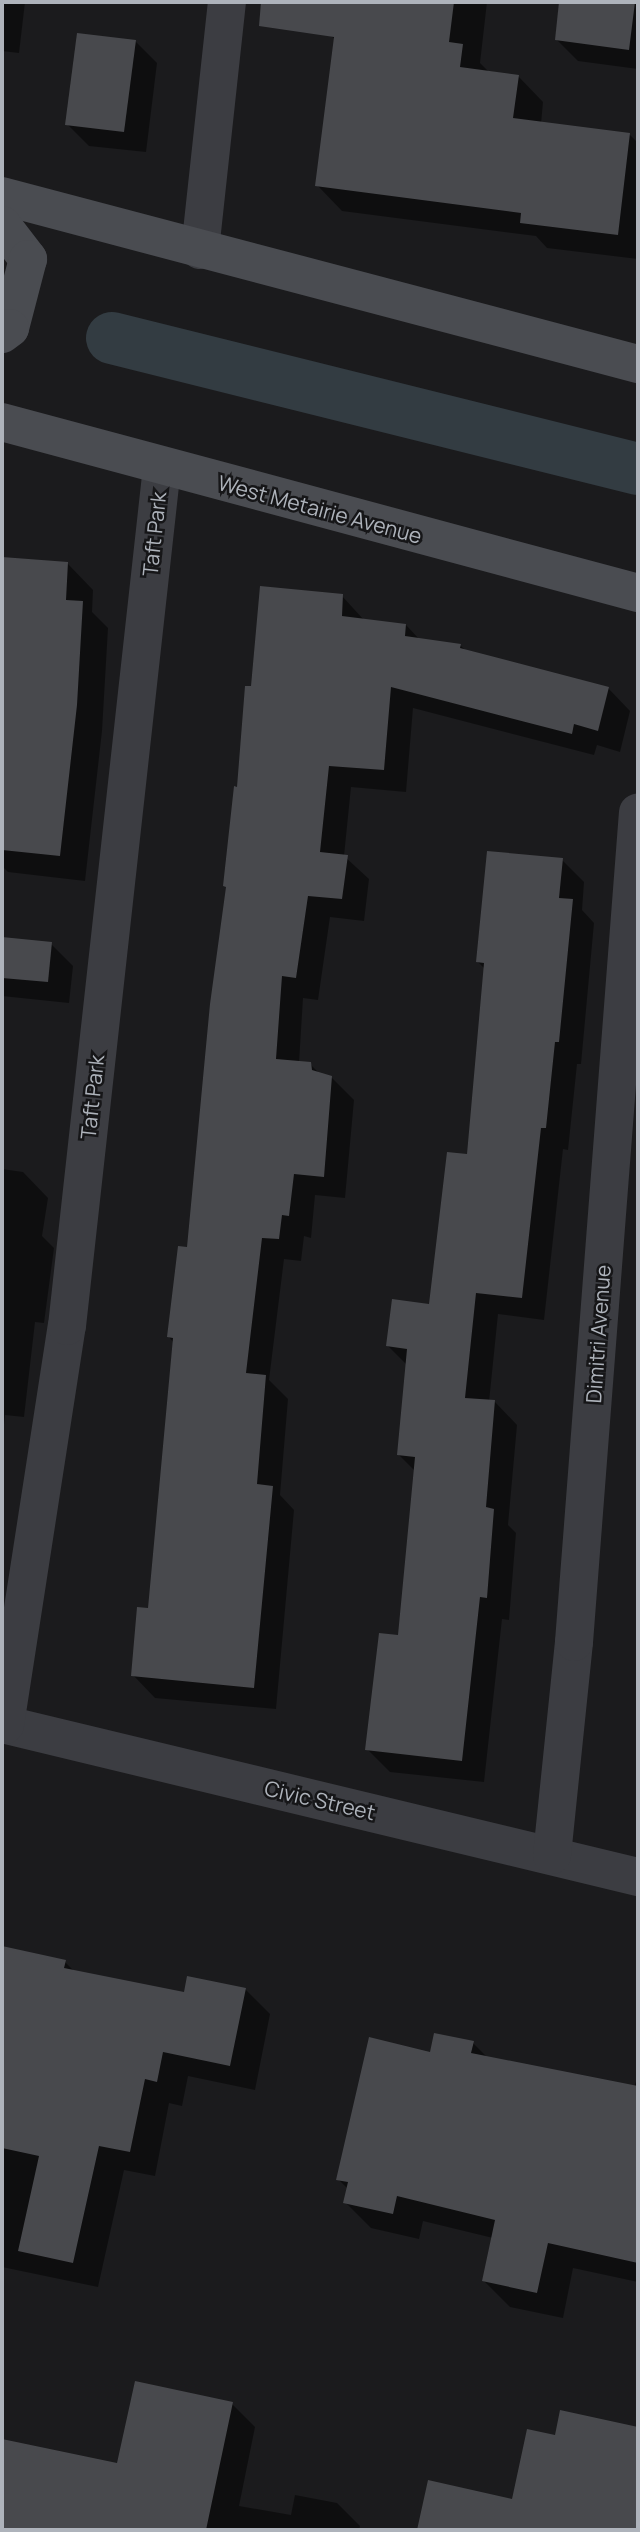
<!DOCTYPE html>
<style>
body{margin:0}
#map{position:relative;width:640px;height:2532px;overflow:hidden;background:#1b1b1d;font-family:Manrope,sans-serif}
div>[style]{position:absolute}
.shadow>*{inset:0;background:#0007}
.canal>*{height:52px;margin:-26px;padding:0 26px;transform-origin:26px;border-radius:26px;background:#333c42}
.building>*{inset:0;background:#48494d}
.street>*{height:38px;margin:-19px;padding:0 19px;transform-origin:19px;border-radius:19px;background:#3c3d42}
.secondary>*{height:38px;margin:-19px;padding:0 19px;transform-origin:19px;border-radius:19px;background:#4a4c51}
span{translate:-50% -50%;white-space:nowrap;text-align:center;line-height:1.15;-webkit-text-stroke:5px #161618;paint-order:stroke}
.street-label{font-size:21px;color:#aeb3bb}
.frame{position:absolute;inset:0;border:4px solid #aeb3bb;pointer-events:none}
</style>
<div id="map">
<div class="shadow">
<div style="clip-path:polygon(2px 2px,25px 2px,19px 53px,2px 51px)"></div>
<div style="clip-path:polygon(334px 2px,487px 2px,480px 63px,488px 71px,518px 76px,543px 102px,541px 124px,630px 135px,638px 143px,638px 259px,547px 248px,536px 236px,342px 211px,317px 185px,336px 40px,331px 36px)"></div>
<div style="clip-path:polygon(561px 2px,638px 2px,638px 69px,578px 61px,556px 39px)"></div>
<div style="clip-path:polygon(135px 41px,157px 63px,146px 152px,89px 146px,67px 124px)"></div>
<div style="clip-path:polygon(2px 559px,68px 564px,93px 590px,92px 612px,108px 628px,102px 731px,85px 881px,8px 872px,2px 866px)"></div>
<div style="clip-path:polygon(342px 596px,364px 620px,406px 625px,420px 640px,460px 645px,466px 651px,608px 688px,630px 711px,620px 752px,597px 745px,594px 755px,413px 708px,406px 792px,351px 787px,344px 856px,369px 879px,364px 921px,330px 917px,318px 1000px,303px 998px,299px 1063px,310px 1064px,321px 1075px,332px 1078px,354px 1100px,345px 1198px,315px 1195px,311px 1238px,304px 1236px,301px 1261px,284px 1259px,269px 1380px,288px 1399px,280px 1495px,294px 1510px,276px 1709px,155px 1698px,133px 1675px,149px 1610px,174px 1343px,169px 1337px,188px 1249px,252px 688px)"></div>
<div style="clip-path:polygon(562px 860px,584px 882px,582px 910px,594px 923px,581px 1064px,577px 1064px,568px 1150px,563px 1149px,544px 1320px,498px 1314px,489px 1402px,495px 1402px,517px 1425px,508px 1525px,516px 1533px,509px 1620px,502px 1619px,484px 1782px,390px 1772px,367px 1749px,399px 1637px,415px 1471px,398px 1454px,407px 1365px,388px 1346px,431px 1306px,468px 1156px,485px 969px,478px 962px)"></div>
<div style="clip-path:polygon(2px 939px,51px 944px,73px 966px,69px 1003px,2px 996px)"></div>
<div style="clip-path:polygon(2px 1169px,23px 1172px,48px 1198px,42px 1236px,54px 1248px,44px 1323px,35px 1322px,24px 1417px,5px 1415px,2px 1443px)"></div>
<div style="clip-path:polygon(2px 1949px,65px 1962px,75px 1972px,185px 1994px,245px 1989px,270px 2014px,255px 2090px,188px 2076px,182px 2106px,169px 2103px,155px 2176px,124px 2170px,98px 2287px,2px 2267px)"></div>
<div style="clip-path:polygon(473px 2043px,488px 2058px,634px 2087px,638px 2076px,638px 2282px,573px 2268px,563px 2318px,510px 2307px,484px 2281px,493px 2238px,423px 2221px,419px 2239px,371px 2228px,345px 2202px,348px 2189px,338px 2179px,431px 2054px)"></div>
<div style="clip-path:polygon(232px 2404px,255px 2427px,239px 2506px,291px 2515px,295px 2495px,337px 2503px,360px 2526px,359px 2530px,2px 2530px,2px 2441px,119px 2465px)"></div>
<div style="clip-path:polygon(561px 2412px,638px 2429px,638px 2530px,419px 2530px,430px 2482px,513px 2501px,556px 2437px)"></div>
</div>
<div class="canal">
<div style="left:112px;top:338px;width:542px;rotate:13.98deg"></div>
</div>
<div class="building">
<div style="clip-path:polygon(261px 2px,454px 2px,449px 42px,463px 44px,460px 67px,519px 75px,513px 118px,630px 133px,618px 235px,520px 223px,521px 213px,315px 186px,334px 37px,259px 26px)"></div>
<div style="clip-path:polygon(559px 2px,635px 2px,629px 50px,555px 40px)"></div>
<div style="clip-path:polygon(77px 33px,136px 40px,124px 132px,65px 125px)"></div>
<div style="clip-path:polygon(2px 557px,68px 562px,66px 600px,83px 601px,77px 705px,60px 856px,2px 850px)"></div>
<div style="clip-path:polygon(260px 586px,343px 594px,342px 616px,406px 624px,405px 636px,461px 644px,460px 648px,609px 687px,598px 731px,574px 724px,572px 734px,391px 687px,384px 770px,329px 766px,320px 852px,348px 855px,342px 899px,308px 896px,296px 978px,282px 976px,276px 1059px,311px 1062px,312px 1070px,332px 1076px,324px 1177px,294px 1174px,289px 1216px,282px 1215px,279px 1239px,262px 1238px,246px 1373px,266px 1375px,257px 1484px,273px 1486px,254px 1688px,131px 1676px,137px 1607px,148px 1608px,173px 1338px,167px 1337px,178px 1246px,187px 1247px,210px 1004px,226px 887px,223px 886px,234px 786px,237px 787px,245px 686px,251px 686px)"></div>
<div style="clip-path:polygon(487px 851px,563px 858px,559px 898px,573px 899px,559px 1042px,555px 1042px,546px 1128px,541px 1128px,522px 1298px,476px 1293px,465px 1398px,495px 1400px,486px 1507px,494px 1509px,487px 1598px,480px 1597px,462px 1761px,365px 1750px,379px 1633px,398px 1635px,415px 1457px,397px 1455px,407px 1349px,386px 1346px,392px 1299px,429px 1304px,447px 1152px,467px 1154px,484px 963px,476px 962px)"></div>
<div style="clip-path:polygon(2px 937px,52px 942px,48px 982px,2px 978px)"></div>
<div style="clip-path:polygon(2px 1946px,66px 1960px,64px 1968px,184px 1992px,187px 1976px,246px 1988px,230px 2066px,163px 2052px,157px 2082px,145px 2079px,130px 2152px,99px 2146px,73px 2263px,18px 2251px,39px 2156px,2px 2148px)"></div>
<div style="clip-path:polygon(434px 2033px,474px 2041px,471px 2053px,638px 2086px,638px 2263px,548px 2243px,537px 2293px,482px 2281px,495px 2220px,397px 2196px,393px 2214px,343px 2203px,348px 2182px,336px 2180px,369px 2037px,430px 2052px)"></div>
<div style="clip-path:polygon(135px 2381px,233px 2402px,206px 2530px,2px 2530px,2px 2439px,117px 2463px)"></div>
<div style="clip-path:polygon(560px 2410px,638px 2427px,638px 2530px,417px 2530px,428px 2480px,512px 2499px,527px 2429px,555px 2435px)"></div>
</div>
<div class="street">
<div style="left:200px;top:250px;width:249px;rotate:-83.8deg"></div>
<div style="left:2px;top:1724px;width:654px;rotate:13.53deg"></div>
<div style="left:5px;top:1725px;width:404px;rotate:-81.2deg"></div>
<div style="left:67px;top:1326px;width:864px;rotate:-83.69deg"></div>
<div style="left:552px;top:1855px;width:214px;rotate:-84.1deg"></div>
<div style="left:574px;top:1642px;width:832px;rotate:-85.59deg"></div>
</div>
<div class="secondary">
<div style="left:2px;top:196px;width:658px;rotate:14.8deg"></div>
<div style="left:2px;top:225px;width:43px;rotate:52.6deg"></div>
<div style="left:28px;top:259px;width:71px;rotate:104.6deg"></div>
<div style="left:10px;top:328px;width:10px;rotate:143deg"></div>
<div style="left:2px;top:422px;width:659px;rotate:15.05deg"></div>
</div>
<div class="street-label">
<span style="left:320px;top:509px;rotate:15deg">West Metairie Avenue</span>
<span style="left:154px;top:534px;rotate:-84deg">Taft Park</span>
<span style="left:92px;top:1097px;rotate:-84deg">Taft Park</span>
<span style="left:598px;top:1334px;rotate:-86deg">Dimitri Avenue</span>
<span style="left:320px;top:1800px;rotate:13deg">Civic Street</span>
</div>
<div class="frame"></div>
</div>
